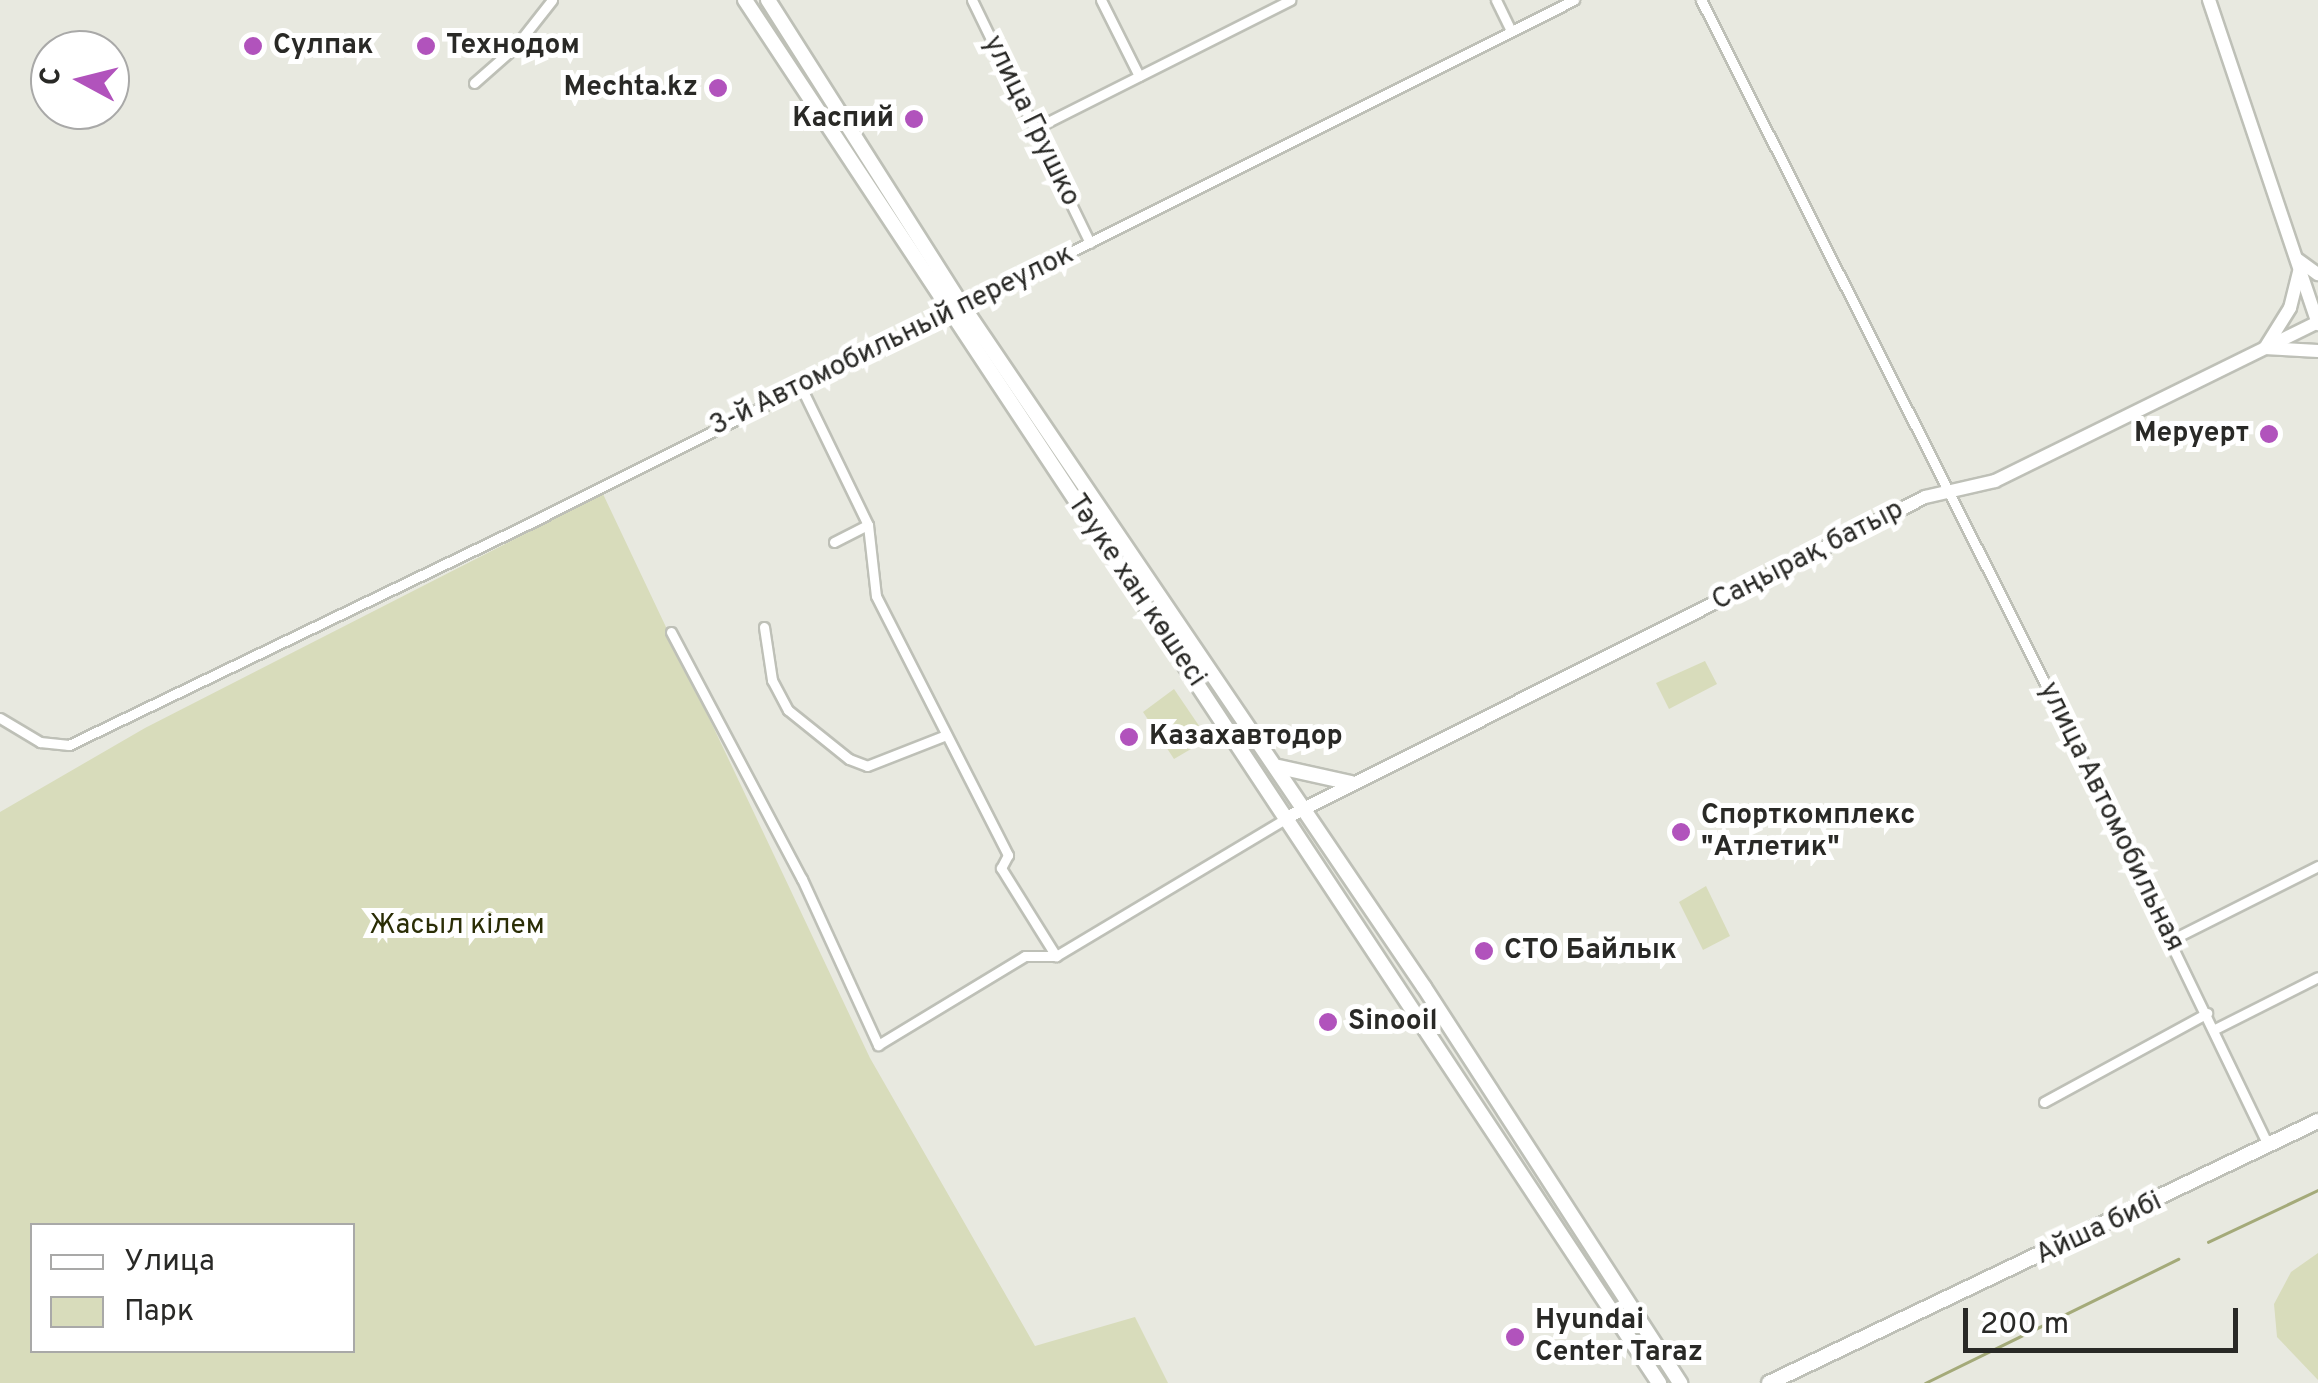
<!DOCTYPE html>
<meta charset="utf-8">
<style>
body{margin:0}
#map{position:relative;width:2318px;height:1383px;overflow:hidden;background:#e8e9e0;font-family:Overpass,sans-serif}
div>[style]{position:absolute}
.green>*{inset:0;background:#d8dcbb}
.stream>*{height:2.5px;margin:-1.25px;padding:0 1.25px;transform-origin:1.25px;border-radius:1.25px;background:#a4aa79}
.roads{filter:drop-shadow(2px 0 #bec0b7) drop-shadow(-2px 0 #bec0b7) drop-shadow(0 2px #bec0b7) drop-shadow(0 -2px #bec0b7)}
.street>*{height:9px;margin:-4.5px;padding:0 4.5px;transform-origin:4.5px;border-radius:4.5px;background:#fff}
.secondary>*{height:12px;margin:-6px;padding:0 6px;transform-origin:6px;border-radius:6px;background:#fff}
.primary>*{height:14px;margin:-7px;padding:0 7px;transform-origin:7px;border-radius:7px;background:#fff}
.dots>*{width:28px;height:28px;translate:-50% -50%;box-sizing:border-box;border:5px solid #fff;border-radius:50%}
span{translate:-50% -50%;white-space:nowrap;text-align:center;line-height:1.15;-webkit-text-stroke:10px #fff;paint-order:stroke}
.poi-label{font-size:28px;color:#292926;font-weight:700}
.left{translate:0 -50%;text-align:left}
.right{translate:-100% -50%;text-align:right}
.street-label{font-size:28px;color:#292926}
.park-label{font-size:28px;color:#2a2d05}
.legend{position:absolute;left:30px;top:1223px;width:325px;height:130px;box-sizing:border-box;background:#fff;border:2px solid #a9a9a8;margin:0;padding:12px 18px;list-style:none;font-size:30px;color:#292926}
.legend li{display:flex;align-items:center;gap:20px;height:50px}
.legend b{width:50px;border:2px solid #a9a9a8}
.north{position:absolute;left:30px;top:30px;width:100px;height:100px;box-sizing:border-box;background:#fff;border:2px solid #a9a9a8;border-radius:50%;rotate:277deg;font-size:28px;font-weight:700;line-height:40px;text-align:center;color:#292926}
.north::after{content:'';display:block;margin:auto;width:35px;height:45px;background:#b153bc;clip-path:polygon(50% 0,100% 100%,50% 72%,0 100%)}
.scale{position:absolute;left:1963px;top:1308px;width:275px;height:45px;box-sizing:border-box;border:5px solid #292926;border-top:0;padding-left:12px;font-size:30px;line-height:35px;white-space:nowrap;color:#292926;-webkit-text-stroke:8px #fff;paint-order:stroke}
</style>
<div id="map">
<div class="green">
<div style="clip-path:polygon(evenodd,603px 494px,870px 1058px,1035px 1346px,1135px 1317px,1168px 1383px,0 1383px,0 812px,145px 728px,603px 494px,32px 1226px,352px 1226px,352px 1350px,32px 1350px,32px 1226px)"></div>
<div style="clip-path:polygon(1705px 661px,1717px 684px,1669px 709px,1656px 683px)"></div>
<div style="clip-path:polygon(1174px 689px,1208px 739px,1174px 759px,1143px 712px)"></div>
<div style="clip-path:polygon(1706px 886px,1730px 936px,1703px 950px,1679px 902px)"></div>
<div style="clip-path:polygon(2318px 1253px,2318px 1380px,2277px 1337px,2274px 1304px,2291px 1272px)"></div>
</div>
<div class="stream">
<div style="left:2208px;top:1242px;width:122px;rotate:-25.3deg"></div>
<div style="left:1925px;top:1383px;width:282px;rotate:-26.1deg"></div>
</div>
<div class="roads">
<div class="street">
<div style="left:972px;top:0;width:270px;rotate:64.1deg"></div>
<div style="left:1101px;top:0;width:85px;rotate:63.4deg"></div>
<div style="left:1496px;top:0;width:34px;rotate:64deg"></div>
<div style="left:1701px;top:0;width:771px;rotate:63.27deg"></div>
<div style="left:2048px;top:689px;width:506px;rotate:64.24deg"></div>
<div style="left:474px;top:83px;width:55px;rotate:-41.3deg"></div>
<div style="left:515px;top:47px;width:60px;rotate:-51.8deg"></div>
<div style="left:1034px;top:129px;width:287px;rotate:-26.7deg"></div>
<div style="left:800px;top:385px;width:156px;rotate:64.1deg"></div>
<div style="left:868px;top:525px;width:71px;rotate:83.6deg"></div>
<div style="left:876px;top:596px;width:291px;rotate:63deg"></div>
<div style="left:1008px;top:855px;width:15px;rotate:118deg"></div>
<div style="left:1001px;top:868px;width:104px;rotate:58deg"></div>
<div style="left:834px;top:542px;width:38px;rotate:-27deg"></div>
<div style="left:764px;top:627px;width:54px;rotate:81.4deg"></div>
<div style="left:772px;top:680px;width:34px;rotate:62deg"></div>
<div style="left:788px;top:710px;width:78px;rotate:38.8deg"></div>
<div style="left:849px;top:759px;width:19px;rotate:21deg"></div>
<div style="left:867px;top:766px;width:85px;rotate:-21.4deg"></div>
<div style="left:671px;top:632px;width:280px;rotate:62.1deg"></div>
<div style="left:802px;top:879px;width:183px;rotate:65.4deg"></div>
<div style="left:878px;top:1045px;width:172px;rotate:-31.2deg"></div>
<div style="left:1025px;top:956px;width:31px"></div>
<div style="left:1056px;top:956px;width:270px;rotate:-30.9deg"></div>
<div style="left:0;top:718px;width:47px;rotate:31deg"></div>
<div style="left:40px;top:742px;width:29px;rotate:6deg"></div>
<div style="left:69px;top:745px;width:509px;rotate:-25.71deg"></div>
<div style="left:528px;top:524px;width:1170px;rotate:-26.61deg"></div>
<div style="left:2171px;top:940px;width:165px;rotate:-26.7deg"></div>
<div style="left:2215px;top:1029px;width:115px;rotate:-26.8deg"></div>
<div style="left:2044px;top:1102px;width:186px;rotate:-28.6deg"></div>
</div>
<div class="secondary">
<div style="left:2209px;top:0;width:342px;rotate:71.4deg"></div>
<div style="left:2297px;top:259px;width:26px;rotate:36deg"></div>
<div style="left:2299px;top:272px;width:37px;rotate:104deg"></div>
<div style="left:2290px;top:308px;width:47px;rotate:122deg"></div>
<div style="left:2265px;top:348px;width:53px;rotate:3.2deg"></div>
<div style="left:1288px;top:817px;width:713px;rotate:-26.67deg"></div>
<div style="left:1925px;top:497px;width:72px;rotate:-12.9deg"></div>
<div style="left:1995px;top:481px;width:360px;rotate:-26.2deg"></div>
</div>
<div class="primary">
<div style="left:745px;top:0;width:1658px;rotate:56.54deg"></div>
<div style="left:768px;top:0;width:358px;rotate:57.6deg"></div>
<div style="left:960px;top:302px;width:827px;rotate:55.89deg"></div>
<div style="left:1424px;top:987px;width:472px;rotate:57.1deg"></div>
<div style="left:1279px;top:767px;width:74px;rotate:12.5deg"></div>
<div style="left:1769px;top:1383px;width:608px;rotate:-25.51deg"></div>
</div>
</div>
<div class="dots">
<div style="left:253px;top:46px;background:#b153bc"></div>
<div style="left:426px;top:46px;background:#b153bc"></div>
<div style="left:718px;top:88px;background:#b153bc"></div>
<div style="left:914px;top:119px;background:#b153bc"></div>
<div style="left:2269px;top:434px;background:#b153bc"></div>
<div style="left:1129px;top:737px;background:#b153bc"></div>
<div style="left:1681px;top:832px;background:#b153bc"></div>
<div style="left:1484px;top:951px;background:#b153bc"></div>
<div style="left:1328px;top:1022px;background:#b153bc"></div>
<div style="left:1515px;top:1337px;background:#b153bc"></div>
</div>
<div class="poi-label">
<span class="left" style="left:273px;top:46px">Сулпак</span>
<span class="left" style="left:446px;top:46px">Технодом</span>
<span class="right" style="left:698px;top:88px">Mechta.kz</span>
<span class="right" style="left:894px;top:119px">Каспий</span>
<span class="right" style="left:2249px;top:434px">Меруерт</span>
<span class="left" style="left:1149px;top:737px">Казахавтодор</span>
<span class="left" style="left:1701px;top:832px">Спорткомплекс<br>"Атлетик"</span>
<span class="left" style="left:1504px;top:951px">СТО Байлык</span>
<span class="left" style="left:1348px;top:1022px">Sinooil</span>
<span class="left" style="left:1535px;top:1337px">Hyundai<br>Center Taraz</span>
</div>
<div class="street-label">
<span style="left:1031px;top:121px;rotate:64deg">улица Грушко</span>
<span style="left:892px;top:341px;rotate:-26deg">3-й Автомобильный переулок</span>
<span style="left:1808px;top:556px;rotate:-27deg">Саңырақ батыр</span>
<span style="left:1136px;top:591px;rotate:56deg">Тәуке хан көшесі</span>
<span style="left:2111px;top:817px;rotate:64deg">улица Автомобильная</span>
<span style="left:2099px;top:1229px;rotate:-25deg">Айша бибі</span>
</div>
<div class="park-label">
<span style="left:457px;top:926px">Жасыл кілем</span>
</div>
<ul class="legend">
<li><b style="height:12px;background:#fff"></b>Улица</li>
<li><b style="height:28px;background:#d8dcbb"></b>Парк</li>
</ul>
<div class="north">С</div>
<div class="scale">200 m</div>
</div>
